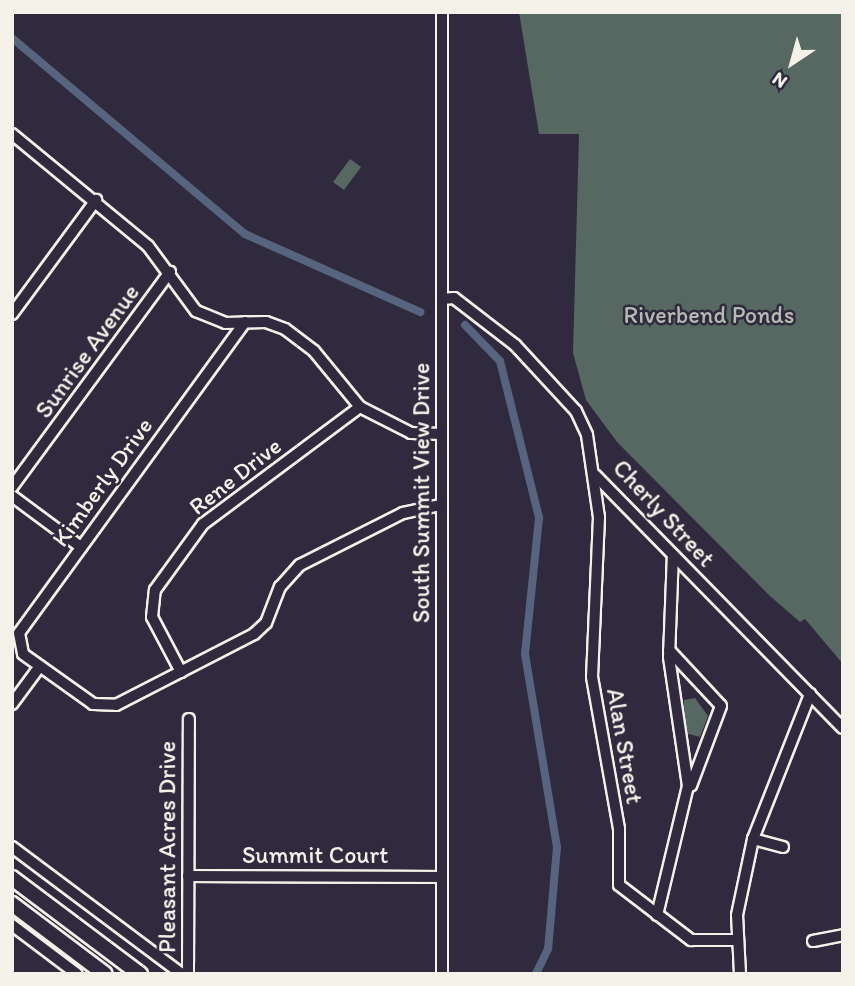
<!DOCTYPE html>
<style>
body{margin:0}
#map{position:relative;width:855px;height:986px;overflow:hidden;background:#2f2a3d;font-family:Itim,sans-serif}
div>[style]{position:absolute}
.green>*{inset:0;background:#566861}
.canal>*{height:8px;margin:-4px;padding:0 4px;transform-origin:4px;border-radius:4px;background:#576480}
.roads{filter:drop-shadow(2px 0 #f4f1e8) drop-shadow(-2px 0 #f4f1e8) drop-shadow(0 2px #f4f1e8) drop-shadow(0 -2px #f4f1e8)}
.minor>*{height:10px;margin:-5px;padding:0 5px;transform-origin:5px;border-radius:5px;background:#2f2a3d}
.highway>*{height:14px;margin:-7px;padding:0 7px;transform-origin:7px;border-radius:7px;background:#2f2a3d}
span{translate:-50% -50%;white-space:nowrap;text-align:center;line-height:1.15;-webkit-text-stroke:5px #2f2a3d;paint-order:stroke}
.park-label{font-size:24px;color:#b5bab2}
.street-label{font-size:24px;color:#f4f1e8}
.frame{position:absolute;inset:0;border:14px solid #f4f1e8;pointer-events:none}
.north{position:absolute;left:757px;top:28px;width:70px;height:70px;-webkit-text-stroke:5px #2f2a3d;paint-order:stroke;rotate:216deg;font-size:19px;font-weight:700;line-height:28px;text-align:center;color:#f4f1e8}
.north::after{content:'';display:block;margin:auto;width:24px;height:32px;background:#f4f1e8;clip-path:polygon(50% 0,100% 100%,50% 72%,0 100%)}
</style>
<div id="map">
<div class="green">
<div style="clip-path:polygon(519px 12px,843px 12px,843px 664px,805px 619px,800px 622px,770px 596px,617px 442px,586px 400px,573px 353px,579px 134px,539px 134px)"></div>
<div style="clip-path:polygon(350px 159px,361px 167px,344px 190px,333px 182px)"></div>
<div style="clip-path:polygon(695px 698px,708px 716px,700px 737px,685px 733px,684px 700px)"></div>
</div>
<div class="canal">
<div style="left:12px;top:38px;width:304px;rotate:40.1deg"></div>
<div style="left:245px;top:234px;width:192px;rotate:24deg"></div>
<div style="left:465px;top:325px;width:50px;rotate:45.8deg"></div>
<div style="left:500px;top:361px;width:162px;rotate:76deg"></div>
<div style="left:539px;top:518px;width:137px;rotate:95.9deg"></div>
<div style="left:525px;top:654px;width:196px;rotate:80.6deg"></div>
<div style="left:557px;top:847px;width:102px;rotate:95deg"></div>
<div style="left:548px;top:949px;width:28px;rotate:116deg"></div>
</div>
<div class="roads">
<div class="minor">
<div style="left:442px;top:12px;width:962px;rotate:90deg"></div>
<div style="left:12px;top:134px;width:176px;rotate:39.5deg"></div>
<div style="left:148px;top:246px;width:81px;rotate:53.6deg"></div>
<div style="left:196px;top:311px;width:31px;rotate:22deg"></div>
<div style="left:225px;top:323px;width:41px;rotate:-1.4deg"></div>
<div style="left:266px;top:322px;width:20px;rotate:20deg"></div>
<div style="left:285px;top:329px;width:36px;rotate:37deg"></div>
<div style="left:314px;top:351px;width:72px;rotate:50.6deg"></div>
<div style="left:360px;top:407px;width:57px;rotate:27deg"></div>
<div style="left:411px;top:433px;width:31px;rotate:2deg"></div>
<div style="left:442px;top:299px;width:12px;rotate:-5deg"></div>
<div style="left:454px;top:298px;width:77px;rotate:37.6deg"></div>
<div style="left:515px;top:345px;width:90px;rotate:47.3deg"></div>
<div style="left:576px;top:411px;width:26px;rotate:65deg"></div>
<div style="left:587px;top:435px;width:83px;rotate:81.7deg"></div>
<div style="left:599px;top:517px;width:160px;rotate:92.5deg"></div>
<div style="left:592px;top:677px;width:154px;rotate:79.9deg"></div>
<div style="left:619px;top:829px;width:56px;rotate:90deg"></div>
<div style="left:619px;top:885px;width:91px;rotate:37.4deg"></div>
<div style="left:691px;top:940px;width:47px"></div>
<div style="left:12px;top:314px;width:142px;rotate:-53.6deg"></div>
<div style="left:245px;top:322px;width:384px;rotate:126deg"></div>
<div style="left:19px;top:633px;width:21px;rotate:79deg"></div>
<div style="left:23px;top:654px;width:86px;rotate:35.5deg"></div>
<div style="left:93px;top:704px;width:23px;rotate:2deg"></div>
<div style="left:116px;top:705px;width:155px;rotate:-27.2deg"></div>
<div style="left:254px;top:634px;width:16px;rotate:-43deg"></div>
<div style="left:266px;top:623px;width:39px;rotate:-69deg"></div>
<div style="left:280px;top:587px;width:30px;rotate:-48deg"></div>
<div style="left:300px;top:565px;width:115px;rotate:-26.8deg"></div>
<div style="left:403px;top:513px;width:40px;rotate:-12deg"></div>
<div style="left:595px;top:475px;width:354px;rotate:45.6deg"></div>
<div style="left:12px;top:487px;width:267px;rotate:-53.7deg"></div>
<div style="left:12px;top:496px;width:86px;rotate:36.5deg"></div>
<div style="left:669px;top:650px;width:76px;rotate:47.1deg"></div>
<div style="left:721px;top:706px;width:85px;rotate:110.6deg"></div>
<div style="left:181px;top:672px;width:62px;rotate:-117.8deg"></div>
<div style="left:152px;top:617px;width:27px;rotate:-84deg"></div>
<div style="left:155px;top:590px;width:82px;rotate:-54deg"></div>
<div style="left:203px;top:524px;width:196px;rotate:-36.7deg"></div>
<div style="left:12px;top:704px;width:47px;rotate:-53.6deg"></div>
<div style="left:753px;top:839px;width:31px;rotate:15deg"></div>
<div style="left:12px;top:847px;width:212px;rotate:36.8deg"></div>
<div style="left:188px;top:876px;width:254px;rotate:0.2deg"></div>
<div style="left:657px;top:915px;width:133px;rotate:-76.5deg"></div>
<div style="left:688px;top:786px;width:130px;rotate:-98.4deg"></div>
<div style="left:669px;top:657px;width:102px;rotate:-87.8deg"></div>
<div style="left:12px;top:925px;width:81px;rotate:37deg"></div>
<div style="left:813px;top:941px;width:31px;rotate:-11deg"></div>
<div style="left:188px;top:974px;width:255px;rotate:-89.8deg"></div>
<div style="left:740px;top:974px;width:59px;rotate:-92.9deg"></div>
<div style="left:737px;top:915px;width:78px;rotate:-78.1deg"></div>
<div style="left:753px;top:839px;width:156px;rotate:-68.5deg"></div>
</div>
<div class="highway">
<div style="left:12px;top:878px;width:160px;rotate:36.9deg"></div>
<div style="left:12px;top:904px;width:116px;rotate:37deg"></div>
</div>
</div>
<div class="park-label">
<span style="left:709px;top:315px">Riverbend Ponds</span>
</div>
<div class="street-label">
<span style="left:87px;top:351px;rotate:-54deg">Sunrise Avenue</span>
<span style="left:235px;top:476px;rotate:-38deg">Rene Drive</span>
<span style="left:102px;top:482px;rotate:-54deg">Kimberly Drive</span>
<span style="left:421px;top:493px;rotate:-90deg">South Summit View Drive</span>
<span style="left:664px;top:513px;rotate:47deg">Cherly Street</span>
<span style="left:625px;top:746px;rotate:80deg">Alan Street</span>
<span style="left:167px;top:847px;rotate:-90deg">Pleasant Acres Drive</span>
<span style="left:315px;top:855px">Summit Court</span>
</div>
<div class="frame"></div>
<div class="north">N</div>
</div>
